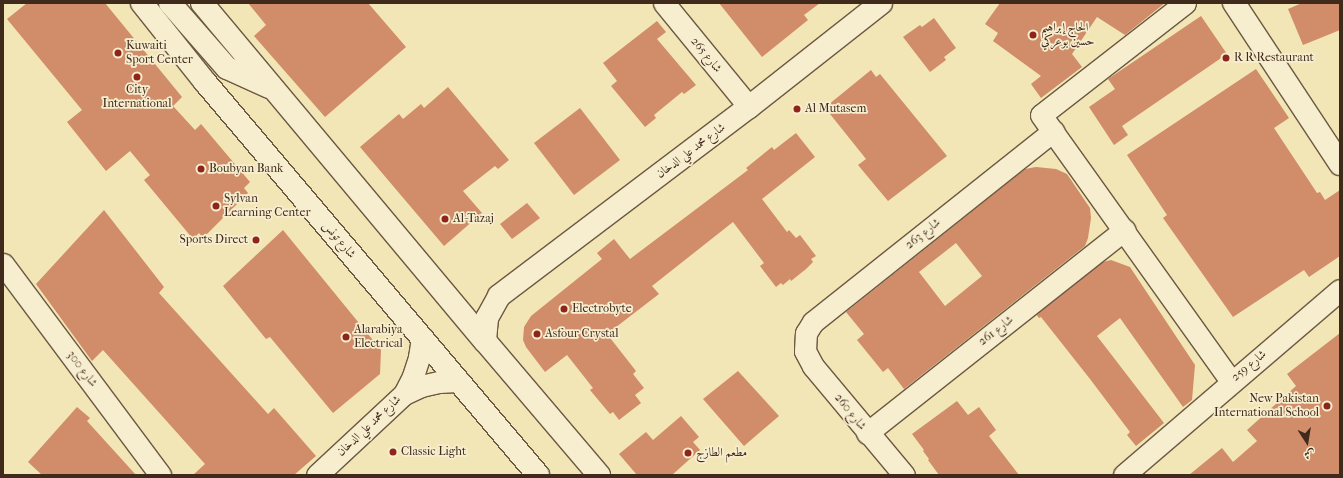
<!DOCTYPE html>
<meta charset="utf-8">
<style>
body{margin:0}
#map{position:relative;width:1343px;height:478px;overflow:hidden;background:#f2e5b6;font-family:"IM FELL French Canon",Amiri,serif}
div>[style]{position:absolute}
.building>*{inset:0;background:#d18c69}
.roads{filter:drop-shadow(1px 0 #6c5942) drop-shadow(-1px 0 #6c5942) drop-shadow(0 1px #6c5942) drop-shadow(0 -1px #6c5942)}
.street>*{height:21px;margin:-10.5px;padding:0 10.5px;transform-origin:10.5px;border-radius:10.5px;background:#f7eed0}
.secondary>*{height:22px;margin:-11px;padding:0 11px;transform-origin:11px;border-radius:11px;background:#f7eed0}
.dots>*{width:11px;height:11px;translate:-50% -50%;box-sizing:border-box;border:2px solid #f7eed0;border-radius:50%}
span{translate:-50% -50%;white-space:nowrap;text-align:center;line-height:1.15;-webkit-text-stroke:3.5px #f7eed0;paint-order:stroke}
.poi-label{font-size:12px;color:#402a1b}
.left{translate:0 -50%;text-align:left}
.right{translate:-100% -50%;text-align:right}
.street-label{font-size:12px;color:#402a1b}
.frame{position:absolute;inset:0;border:4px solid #402a1b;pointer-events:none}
.north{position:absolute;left:1287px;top:422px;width:40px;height:40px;-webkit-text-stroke:3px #f7eed0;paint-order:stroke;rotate:168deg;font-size:11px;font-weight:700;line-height:16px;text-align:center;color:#402a1b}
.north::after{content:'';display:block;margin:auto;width:14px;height:18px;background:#402a1b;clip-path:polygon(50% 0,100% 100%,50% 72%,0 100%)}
</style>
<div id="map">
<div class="building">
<div style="clip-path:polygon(27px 3px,105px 3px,182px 97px,173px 106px,195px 130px,201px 124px,250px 182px,244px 188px,248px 193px,203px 238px,199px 233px,193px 239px,144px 180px,150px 175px,130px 151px,106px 171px,67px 122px,82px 110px,7px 19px)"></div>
<div style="clip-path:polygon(248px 3px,368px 3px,406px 47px,325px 117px,254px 36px,266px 25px)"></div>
<div style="clip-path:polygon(719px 3px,820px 3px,804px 15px,808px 20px,762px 57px)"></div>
<div style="clip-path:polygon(1000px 3px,1165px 3px,1125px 35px,1097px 17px,1072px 54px,1082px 67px,1041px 98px,1031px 84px,1041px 76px,993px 41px,998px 33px,985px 24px)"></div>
<div style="clip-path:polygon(1302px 3px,1340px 3px,1340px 30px,1303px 45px,1288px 9px)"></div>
<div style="clip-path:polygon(1201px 16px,1227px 54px,1122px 126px,1128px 135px,1114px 145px,1089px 107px,1115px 89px,1108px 79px)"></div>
<div style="clip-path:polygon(934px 18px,956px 48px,944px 57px,946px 60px,930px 72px,903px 37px,920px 25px,922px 27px)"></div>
<div style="clip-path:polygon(657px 21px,666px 32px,657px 39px,696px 85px,684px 94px,682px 92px,654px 115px,656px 118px,645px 127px,611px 86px,617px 81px,603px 63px)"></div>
<div style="clip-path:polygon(1256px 69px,1289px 118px,1274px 128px,1317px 193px,1320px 192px,1325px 200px,1340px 190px,1340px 256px,1309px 277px,1304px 270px,1233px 317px,1163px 218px,1167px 215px,1127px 155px)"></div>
<div style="clip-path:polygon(871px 70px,876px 77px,880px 74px,947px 156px,888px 201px,858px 165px,866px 159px,830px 114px,833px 111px,828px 105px)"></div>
<div style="clip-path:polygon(448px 87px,509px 160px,498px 169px,495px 166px,463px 191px,482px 213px,444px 246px,360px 147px,399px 114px,403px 119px,421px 104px,424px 108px)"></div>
<div style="clip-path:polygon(580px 108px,620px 160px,574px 195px,534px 143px)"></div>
<div style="clip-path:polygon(796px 133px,815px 157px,762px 199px,787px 232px,789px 230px,796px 238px,800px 235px,816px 256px,811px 259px,813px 262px,806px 269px,791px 281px,790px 279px,783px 285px,781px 283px,776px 287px,760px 266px,764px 263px,733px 222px,652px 286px,659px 294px,607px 334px,636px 371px,633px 374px,644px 388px,635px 395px,641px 403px,619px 420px,613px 412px,610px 414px,590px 390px,593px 388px,567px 355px,545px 372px,526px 347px,523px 340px,524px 327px,531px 316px,602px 259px,597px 253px,614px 239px,630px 259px,748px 170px,746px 168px,772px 147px,774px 150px)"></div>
<div style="clip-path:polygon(evenodd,1036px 167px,1056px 169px,1067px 174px,1090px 208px,1091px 218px,1088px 238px,1085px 246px,904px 389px,888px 368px,883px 372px,857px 340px,864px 334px,846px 312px,1025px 169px,1036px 167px,956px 243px,982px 276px,945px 306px,919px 272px,956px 243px)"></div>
<div style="clip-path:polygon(527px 203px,540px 218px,512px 239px,500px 224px)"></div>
<div style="clip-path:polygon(104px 210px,164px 287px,159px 293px,268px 414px,274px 408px,316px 456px,294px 475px,193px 475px,205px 464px,103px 350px,92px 361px,36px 284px)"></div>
<div style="clip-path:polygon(283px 230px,381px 350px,380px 374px,333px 413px,270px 337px,266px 339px,223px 286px)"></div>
<div style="clip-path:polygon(1111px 260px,1130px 267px,1195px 365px,1192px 400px,1183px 407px,1120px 318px,1097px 336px,1164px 423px,1136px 446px,1127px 435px,1130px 432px,1090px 379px,1041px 317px,1039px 318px,1036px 314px,1103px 262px)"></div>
<div style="clip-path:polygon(1340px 333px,1340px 475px,1189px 475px,1222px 448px,1233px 462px,1257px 441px,1247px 430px,1296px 386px,1287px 374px)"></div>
<div style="clip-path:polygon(738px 371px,779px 416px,744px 446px,703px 399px)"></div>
<div style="clip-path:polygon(957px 401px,968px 415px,979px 407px,996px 430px,989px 436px,1019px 475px,939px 475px,928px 460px,929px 459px,923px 451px,924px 450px,912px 434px)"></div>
<div style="clip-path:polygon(77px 407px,90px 418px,87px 421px,136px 475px,42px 475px,28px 462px)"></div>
<div style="clip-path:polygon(681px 416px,699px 437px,693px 442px,700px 450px,672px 475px,637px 475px,619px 454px,646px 432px,653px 440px)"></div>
</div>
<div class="roads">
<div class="street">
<div style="left:664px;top:3px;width:134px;rotate:50.7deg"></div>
<div style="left:1185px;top:3px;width:182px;rotate:142.1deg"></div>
<div style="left:1041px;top:115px;width:327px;rotate:54.5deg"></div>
<div style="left:3px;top:264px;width:263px;rotate:53.3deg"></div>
<div style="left:404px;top:394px;width:20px;rotate:-63deg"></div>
<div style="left:413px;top:376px;width:20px;rotate:-72deg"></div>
<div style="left:419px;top:357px;width:20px;rotate:-81deg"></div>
<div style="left:867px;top:433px;width:328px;rotate:-38.3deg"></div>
<div style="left:317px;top:475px;width:119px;rotate:-43deg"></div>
<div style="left:404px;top:394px;width:19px;rotate:-25deg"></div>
<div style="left:421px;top:386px;width:18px;rotate:-13deg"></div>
<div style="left:439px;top:382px;width:18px;rotate:-3deg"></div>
<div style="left:904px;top:475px;width:142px;rotate:-129.9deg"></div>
<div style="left:813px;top:366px;width:17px;rotate:-118deg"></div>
<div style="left:805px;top:351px;width:18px;rotate:-87deg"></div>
<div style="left:806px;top:333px;width:13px;rotate:-58deg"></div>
<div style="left:813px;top:322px;width:307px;rotate:-38.5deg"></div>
<div style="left:1124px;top:475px;width:284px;rotate:-40.6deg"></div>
</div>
<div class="secondary">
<div style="left:142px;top:3px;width:101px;rotate:51.4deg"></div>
<div style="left:205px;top:82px;width:515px;rotate:49.72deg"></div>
<div style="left:170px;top:3px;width:86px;rotate:48.8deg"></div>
<div style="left:227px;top:68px;width:46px;rotate:24.3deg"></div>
<div style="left:202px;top:3px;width:441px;rotate:50.1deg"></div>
<div style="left:485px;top:341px;width:176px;rotate:49.6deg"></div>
<div style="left:1234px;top:3px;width:193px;rotate:56.6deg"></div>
<div style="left:485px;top:341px;width:23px;rotate:-85deg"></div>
<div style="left:487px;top:318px;width:25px;rotate:-61deg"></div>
<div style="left:499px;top:296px;width:313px;rotate:-37.1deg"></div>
<div style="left:749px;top:107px;width:168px;rotate:-38.2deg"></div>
</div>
</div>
<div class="dots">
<div style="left:1033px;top:35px;background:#8f2418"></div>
<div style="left:118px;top:53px;background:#8f2418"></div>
<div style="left:1226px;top:58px;background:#8f2418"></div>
<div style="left:137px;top:77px;background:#8f2418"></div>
<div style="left:797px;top:109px;background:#8f2418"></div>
<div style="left:201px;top:169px;background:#8f2418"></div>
<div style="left:216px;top:206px;background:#8f2418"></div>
<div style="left:445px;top:219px;background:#8f2418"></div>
<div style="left:256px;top:240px;background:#8f2418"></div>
<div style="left:564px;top:309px;background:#8f2418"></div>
<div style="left:537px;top:334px;background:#8f2418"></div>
<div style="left:346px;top:337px;background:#8f2418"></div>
<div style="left:1327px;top:406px;background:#8f2418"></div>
<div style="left:393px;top:452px;background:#8f2418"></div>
<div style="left:688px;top:453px;background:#8f2418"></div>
</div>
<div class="poi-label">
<span class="left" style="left:1041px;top:35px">الحاج إبراهيم<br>حسين بوعركي</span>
<span class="left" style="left:126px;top:53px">Kuwaiti<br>Sport Center</span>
<span class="left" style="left:1234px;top:58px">R R Restaurant</span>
<span style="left:137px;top:97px">City<br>International</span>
<span class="left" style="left:805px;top:109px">Al Mutasem</span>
<span class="left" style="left:209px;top:169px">Boubyan Bank</span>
<span class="left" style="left:224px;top:206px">Sylvan<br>Learning Center</span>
<span class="left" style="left:453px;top:219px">Al-Tazaj</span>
<span class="right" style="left:248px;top:240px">Sports Direct</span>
<span class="left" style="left:572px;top:309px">Electrobyte</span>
<span class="left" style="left:354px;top:337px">Alarabiya<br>Electrical</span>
<span class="left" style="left:545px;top:334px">Asfour Crystal</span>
<span class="right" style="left:1319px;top:406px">New Pakistan<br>International School</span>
<span class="left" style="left:401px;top:452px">Classic Light</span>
<span class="left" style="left:696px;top:453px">مطعم الطازج</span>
</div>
<div class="street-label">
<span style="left:706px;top:55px;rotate:51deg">شارع 265</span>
<span style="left:691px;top:151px;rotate:-37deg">شارع محمد علي الدخان</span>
<span style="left:923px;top:234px;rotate:-39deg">شارع 263</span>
<span style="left:339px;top:240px;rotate:50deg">شارع تونس</span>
<span style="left:996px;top:331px;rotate:-38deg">شارع 261</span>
<span style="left:1249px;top:366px;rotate:-40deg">شارع 259</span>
<span style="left:82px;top:369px;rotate:53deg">شارع 300</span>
<span style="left:850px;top:412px;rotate:51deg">شارع 260</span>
<span style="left:369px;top:426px;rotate:-43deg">شارع محمد علي الدخان</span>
</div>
<div class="frame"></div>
<div class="north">ش</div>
</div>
